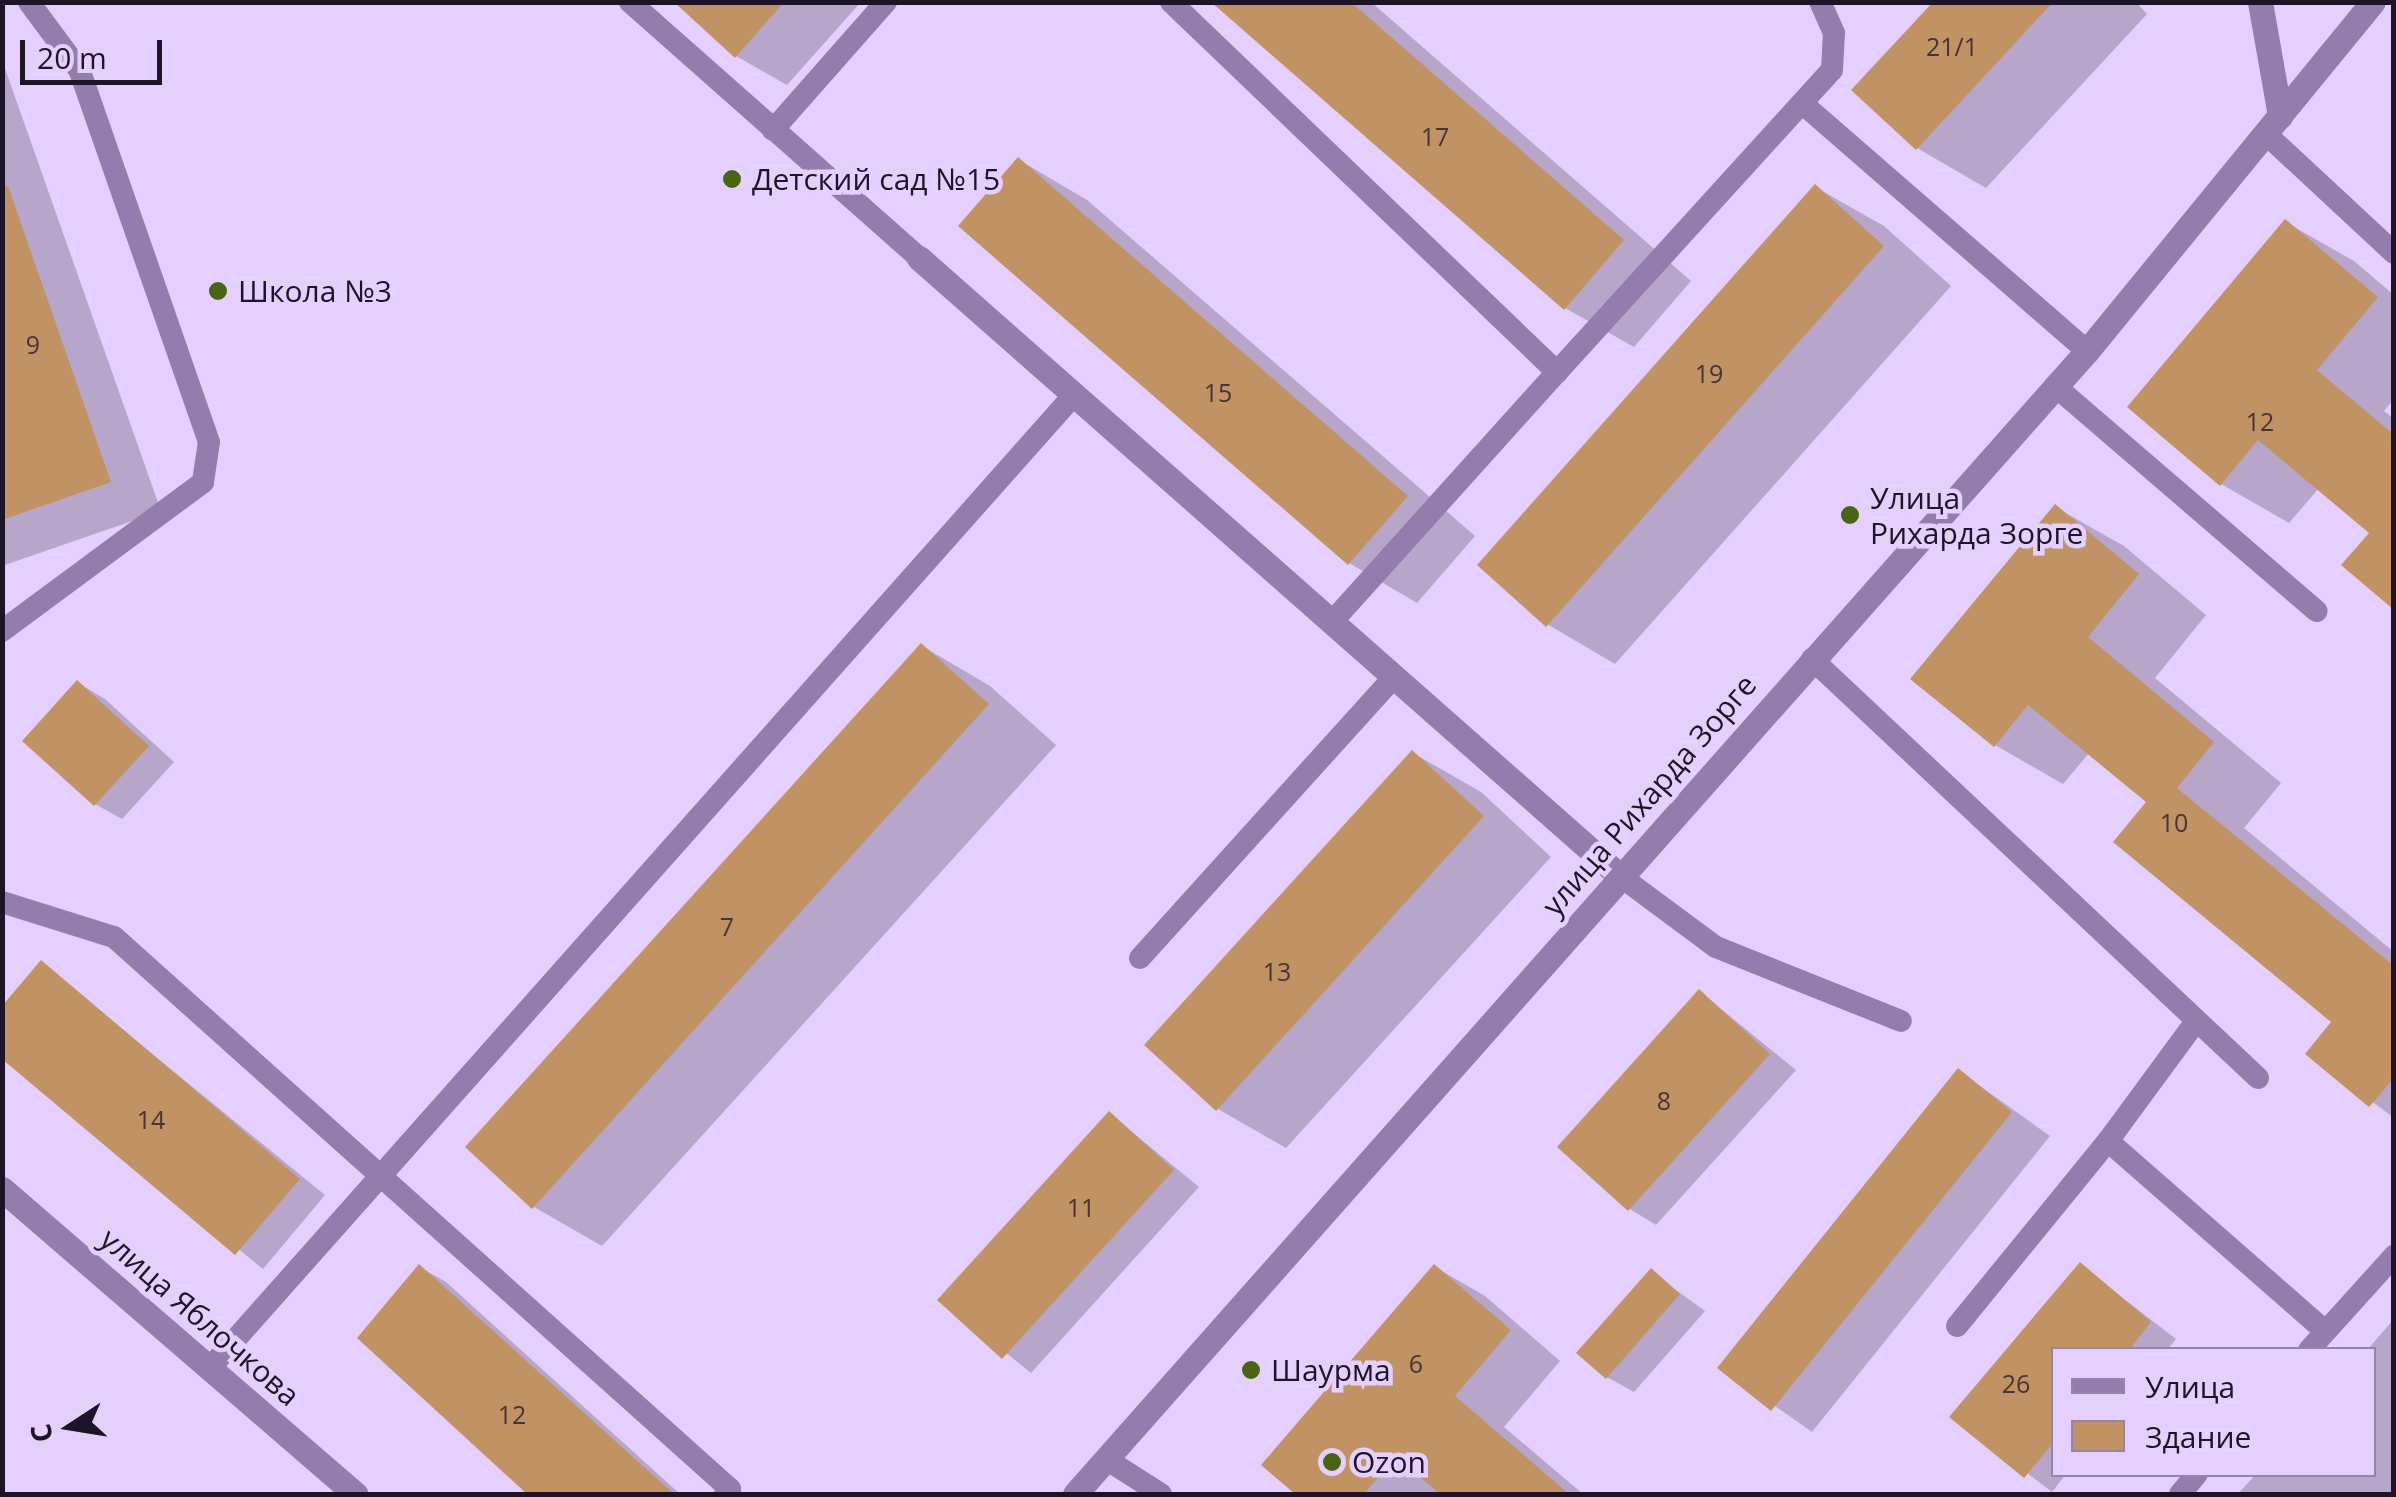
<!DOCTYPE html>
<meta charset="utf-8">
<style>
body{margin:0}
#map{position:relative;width:2396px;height:1497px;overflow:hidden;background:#e5cffd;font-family:"Open Sans",sans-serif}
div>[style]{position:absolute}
.shadow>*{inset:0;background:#0003}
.building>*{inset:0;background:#c19364}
.lane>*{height:22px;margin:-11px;padding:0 11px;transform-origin:11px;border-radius:11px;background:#947dad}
.street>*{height:25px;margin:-12.5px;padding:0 12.5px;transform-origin:12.5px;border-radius:12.5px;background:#947dad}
.dots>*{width:28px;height:28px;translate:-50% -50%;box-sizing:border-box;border:5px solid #e5cffd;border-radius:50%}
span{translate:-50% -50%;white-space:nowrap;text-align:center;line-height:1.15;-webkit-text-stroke:9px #e5cffd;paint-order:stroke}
.number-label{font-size:25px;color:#473437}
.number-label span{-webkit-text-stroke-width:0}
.poi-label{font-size:30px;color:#1e1428}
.left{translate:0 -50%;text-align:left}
.street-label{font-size:30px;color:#1e1428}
.frame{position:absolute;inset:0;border:5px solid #1e1428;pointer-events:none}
.legend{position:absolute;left:2051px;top:1347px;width:325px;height:130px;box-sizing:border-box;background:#e5cffd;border:2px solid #9584a8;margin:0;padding:12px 18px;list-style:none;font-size:30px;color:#1e1428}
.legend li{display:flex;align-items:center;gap:20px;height:50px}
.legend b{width:50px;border:2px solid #9584a8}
.north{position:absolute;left:20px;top:1377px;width:100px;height:100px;-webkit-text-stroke:8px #e5cffd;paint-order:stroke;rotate:258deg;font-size:28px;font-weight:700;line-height:40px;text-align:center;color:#1e1428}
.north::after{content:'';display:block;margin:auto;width:35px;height:45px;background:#1e1428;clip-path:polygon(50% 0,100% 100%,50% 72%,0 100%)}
.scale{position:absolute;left:20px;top:40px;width:142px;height:45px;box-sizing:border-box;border:5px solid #1e1428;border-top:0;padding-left:12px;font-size:30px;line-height:35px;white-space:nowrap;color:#1e1428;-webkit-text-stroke:8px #e5cffd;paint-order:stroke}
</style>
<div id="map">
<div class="shadow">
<div style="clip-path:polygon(677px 2px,861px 2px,787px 85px,736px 56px)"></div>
<div style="clip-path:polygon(1214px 2px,1371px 2px,1691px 281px,1634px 347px,1565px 308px)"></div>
<div style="clip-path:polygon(1937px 2px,2136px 2px,2147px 14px,1986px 188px,1917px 148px)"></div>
<div style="clip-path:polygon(2px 60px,161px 511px,2px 566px)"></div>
<div style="clip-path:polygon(1019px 160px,1087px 200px,1475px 536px,1417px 603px,1349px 563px)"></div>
<div style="clip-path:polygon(1815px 187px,1884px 226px,1951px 286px,1615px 664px,1547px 624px)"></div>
<div style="clip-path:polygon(2285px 222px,2354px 261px,2394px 295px,2394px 399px,2384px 411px,2394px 419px,2394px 607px,2372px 533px,2319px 488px,2289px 523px,2221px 484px)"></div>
<div style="clip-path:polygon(2055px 507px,2124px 546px,2206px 615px,2155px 678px,2281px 783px,2244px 828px,2394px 952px,2394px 1118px,2309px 1054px,2335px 1022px,2150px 801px,2090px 752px,2063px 784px,1995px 745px)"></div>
<div style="clip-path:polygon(922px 646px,990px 686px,1056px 745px,602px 1246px,534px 1207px)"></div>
<div style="clip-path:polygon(78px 683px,105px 699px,174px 762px,122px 819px,95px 804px)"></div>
<div style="clip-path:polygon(1413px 753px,1481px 792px,1551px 857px,1286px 1148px,1218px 1109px)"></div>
<div style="clip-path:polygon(41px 963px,325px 1195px,263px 1269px,2px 1056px)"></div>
<div style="clip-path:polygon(1700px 992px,1796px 1070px,1656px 1225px,1630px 1209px)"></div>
<div style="clip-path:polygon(1959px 1071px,2050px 1136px,1812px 1432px,1721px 1368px)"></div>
<div style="clip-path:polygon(1110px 1114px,1199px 1187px,1031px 1373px,941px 1300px)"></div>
<div style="clip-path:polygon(2080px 1265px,2176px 1339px,2167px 1350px,2054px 1350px,2054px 1474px,2066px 1474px,2052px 1492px,1953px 1416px)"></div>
<div style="clip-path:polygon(419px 1267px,446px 1282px,680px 1494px,530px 1494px,360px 1338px)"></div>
<div style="clip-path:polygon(1435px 1267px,1485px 1296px,1560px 1361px,1504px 1427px,1583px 1494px,1299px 1494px,1265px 1465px)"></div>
<div style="clip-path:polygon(1651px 1272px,1705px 1311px,1634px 1392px,1607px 1377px)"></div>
<div style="clip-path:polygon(2394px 1319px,2394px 1494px,2238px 1494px,2256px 1474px,2374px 1474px,2374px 1350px,2367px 1350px)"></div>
</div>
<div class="building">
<div style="clip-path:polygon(674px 2px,784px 2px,735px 58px)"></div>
<div style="clip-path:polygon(1211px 2px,1351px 2px,1624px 240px,1564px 310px)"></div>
<div style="clip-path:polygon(1933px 2px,2053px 2px,1916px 150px,1851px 90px)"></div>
<div style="clip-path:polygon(1018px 157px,1408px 496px,1348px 565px,958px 226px)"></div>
<div style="clip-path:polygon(1815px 184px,1884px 246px,1546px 627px,1477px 565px)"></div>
<div style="clip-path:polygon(8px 186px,111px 482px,2px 520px,2px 187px)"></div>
<div style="clip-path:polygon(2285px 219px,2378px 297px,2317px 370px,2394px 435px,2394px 610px,2341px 565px,2369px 533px,2258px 440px,2220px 486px,2127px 407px)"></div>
<div style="clip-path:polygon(2055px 504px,2139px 574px,2088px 637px,2214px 742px,2177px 788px,2394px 966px,2394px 1078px,2369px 1107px,2305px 1054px,2331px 1022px,2113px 842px,2146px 802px,2028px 705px,1994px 747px,1910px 679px)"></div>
<div style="clip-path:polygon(921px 643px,989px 704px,532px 1209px,465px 1147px)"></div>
<div style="clip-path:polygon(77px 680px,149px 746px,94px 806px,22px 741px)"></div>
<div style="clip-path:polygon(1412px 750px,1484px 816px,1216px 1111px,1144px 1045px)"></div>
<div style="clip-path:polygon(41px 960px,300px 1179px,235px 1255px,2px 1059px,2px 1006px)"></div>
<div style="clip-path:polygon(1699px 989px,1770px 1054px,1628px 1211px,1557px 1147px)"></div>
<div style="clip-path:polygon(1958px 1068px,2012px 1112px,1771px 1411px,1717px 1368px)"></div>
<div style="clip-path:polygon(1109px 1111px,1174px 1170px,1002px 1359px,937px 1300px)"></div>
<div style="clip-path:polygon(2080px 1262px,2151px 1322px,2129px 1350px,2054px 1350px,2054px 1442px,2024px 1478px,1949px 1417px)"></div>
<div style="clip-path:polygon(419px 1264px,674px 1494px,527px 1494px,357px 1338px)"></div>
<div style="clip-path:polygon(1434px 1264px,1511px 1330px,1455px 1396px,1569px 1494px,1440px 1494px,1396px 1457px,1364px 1494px,1295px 1494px,1261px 1465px)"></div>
<div style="clip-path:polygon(1651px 1268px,1680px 1294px,1606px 1379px,1576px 1353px)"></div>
</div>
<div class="lane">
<div style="left:630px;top:2px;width:386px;rotate:41.5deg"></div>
<div style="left:1171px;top:2px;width:535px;rotate:43.79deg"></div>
<div style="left:1557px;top:372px;width:336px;rotate:132deg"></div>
<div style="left:1803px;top:104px;width:376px;rotate:41deg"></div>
<div style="left:773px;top:130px;width:171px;rotate:-48.6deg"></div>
<div style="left:2266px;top:134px;width:175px;rotate:42.9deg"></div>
<div style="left:1557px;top:372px;width:408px;rotate:-47.7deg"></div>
<div style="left:1832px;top:70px;width:37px;rotate:-87deg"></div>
<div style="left:1834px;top:33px;width:34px;rotate:-114deg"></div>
<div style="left:2055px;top:386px;width:345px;rotate:40.7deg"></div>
<div style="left:2px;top:631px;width:250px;rotate:-36.5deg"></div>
<div style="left:203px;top:482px;width:40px;rotate:-81.5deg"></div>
<div style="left:209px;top:442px;width:393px;rotate:-109.2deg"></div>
<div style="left:80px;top:71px;width:86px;rotate:-126.5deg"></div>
<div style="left:1812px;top:659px;width:612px;rotate:43.21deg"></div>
<div style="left:1620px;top:876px;width:119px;rotate:36.5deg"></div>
<div style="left:1716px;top:947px;width:199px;rotate:21.8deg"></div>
<div style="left:2px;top:902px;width:117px;rotate:17.4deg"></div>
<div style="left:114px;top:937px;width:827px;rotate:41.86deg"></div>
<div style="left:730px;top:1489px;width:7px;rotate:135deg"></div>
<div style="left:1140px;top:958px;width:379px;rotate:-47.9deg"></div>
<div style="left:2194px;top:1024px;width:145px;rotate:126.3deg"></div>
<div style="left:2108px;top:1141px;width:288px;rotate:41.2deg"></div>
<div style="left:1957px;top:1326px;width:239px;rotate:-50.8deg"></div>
<div style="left:2309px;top:1350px;width:127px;rotate:-47.9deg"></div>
<div style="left:210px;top:1368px;width:1301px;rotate:-48.4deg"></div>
<div style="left:1106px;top:1459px;width:65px;rotate:32.5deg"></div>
<div style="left:2180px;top:1494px;width:26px;rotate:-50deg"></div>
</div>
<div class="street">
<div style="left:2260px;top:2px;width:116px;rotate:80deg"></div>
<div style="left:919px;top:258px;width:935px;rotate:41.4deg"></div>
<div style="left:2px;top:1189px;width:467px;rotate:40.8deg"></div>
<div style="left:1075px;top:1494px;width:1527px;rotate:-48.48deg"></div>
<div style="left:2087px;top:351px;width:451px;rotate:-50.7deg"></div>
</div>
<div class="dots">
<div style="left:732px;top:179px;background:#4a6414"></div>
<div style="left:218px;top:291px;background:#4a6414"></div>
<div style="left:1850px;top:515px;background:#4a6414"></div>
<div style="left:1251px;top:1370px;background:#4a6414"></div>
<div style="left:1332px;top:1462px;background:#4a6414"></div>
</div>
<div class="number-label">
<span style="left:1952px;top:46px">21/1</span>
<span style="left:1435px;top:136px">17</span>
<span style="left:33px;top:344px">9</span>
<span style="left:1709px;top:373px">19</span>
<span style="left:1218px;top:392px">15</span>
<span style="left:2260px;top:421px">12</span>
<span style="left:2174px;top:822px">10</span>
<span style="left:727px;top:926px">7</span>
<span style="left:1277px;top:971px">13</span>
<span style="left:1664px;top:1100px">8</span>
<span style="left:151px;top:1119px">14</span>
<span style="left:1081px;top:1207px">11</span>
<span style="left:1416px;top:1363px">6</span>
<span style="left:2016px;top:1383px">26</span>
<span style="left:512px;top:1414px">12</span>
</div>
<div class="poi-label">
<span class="left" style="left:752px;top:179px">Детский сад №15</span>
<span class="left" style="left:238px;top:291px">Школа №3</span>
<span class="left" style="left:1870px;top:515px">Улица<br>Рихарда Зорге</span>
<span class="left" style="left:1271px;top:1370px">Шаурма</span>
<span class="left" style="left:1352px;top:1462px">Ozon</span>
</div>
<div class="street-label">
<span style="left:1649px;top:795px;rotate:-49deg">улица Рихарда Зорге</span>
<span style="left:200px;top:1317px;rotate:41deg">улица Яблочкова</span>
</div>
<div class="frame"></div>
<ul class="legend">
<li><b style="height:12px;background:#947dad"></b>Улица</li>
<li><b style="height:28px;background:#c19364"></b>Здание</li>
</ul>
<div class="north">С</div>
<div class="scale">20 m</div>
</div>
